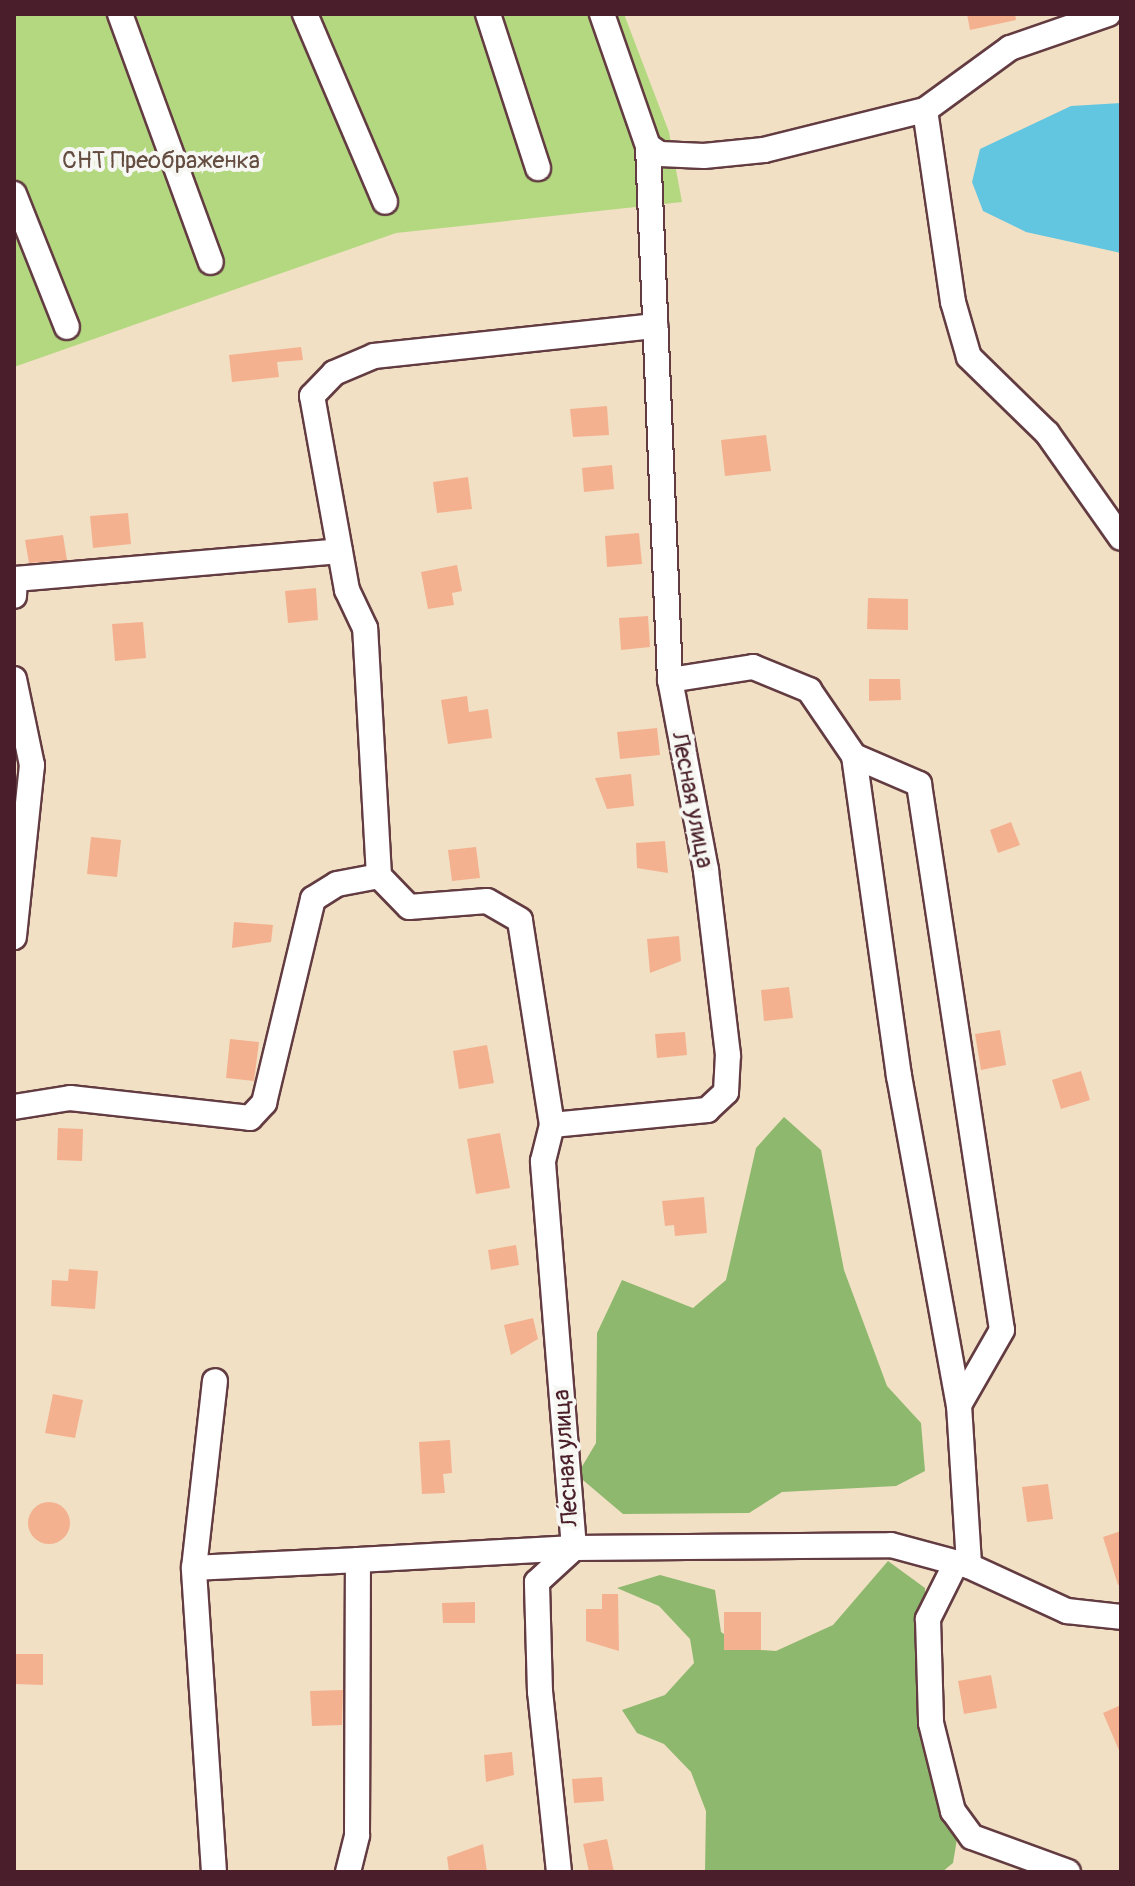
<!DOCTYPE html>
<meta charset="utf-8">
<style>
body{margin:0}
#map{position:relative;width:1135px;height:1886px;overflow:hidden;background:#f1e0c4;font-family:Pangolin,sans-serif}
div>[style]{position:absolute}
.green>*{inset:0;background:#b3d880}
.forest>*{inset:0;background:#8eb86e}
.water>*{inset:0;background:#63c6e1}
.building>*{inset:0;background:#f4b190}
.round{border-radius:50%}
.roads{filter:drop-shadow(2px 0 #633c42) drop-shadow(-2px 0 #633c42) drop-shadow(0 2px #633c42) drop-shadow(0 -2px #633c42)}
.minor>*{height:24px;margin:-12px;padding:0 12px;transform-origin:12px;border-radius:12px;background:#fff}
span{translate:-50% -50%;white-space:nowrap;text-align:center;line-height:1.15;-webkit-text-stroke:8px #f6f6f2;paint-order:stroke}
.park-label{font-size:24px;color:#644d40}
.street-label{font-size:24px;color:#4a1f2b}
.frame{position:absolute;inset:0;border:16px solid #4a1f2b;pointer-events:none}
</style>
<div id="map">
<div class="green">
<div style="clip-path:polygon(14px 14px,624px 14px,669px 132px,682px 202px,396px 233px,14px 367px)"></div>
</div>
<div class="forest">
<div style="clip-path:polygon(784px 1117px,821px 1150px,844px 1270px,887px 1386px,921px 1423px,925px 1471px,896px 1486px,782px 1492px,749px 1513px,623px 1514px,577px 1475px,596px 1443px,597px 1333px,622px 1280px,693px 1308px,726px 1280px,756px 1148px)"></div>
<div style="clip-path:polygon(888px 1561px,925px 1588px,925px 1752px,959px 1827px,953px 1863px,942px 1872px,705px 1872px,706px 1811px,691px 1772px,664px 1744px,637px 1733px,622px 1710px,665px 1695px,694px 1663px,690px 1639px,659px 1606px,617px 1588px,660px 1575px,715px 1590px,721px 1632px,746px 1649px,776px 1651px,833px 1625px)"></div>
</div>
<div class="water">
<div style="clip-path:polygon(1121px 103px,1121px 253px,1026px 232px,983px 211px,972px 182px,980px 149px,1071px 106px)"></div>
</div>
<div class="building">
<div style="clip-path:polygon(967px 14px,1015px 14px,1016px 20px,970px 30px)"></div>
<div style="clip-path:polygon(301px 347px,303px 360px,277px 362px,279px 377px,232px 382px,229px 355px)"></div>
<div style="clip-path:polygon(607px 406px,609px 435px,573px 437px,570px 409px)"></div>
<div style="clip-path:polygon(766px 435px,771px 471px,725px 476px,721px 440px)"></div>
<div style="clip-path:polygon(612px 465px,614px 489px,584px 492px,582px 468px)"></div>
<div style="clip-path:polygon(468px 477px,472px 509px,437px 513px,433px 482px)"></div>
<div style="clip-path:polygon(128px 513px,131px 544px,93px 548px,90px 516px)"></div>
<div style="clip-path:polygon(639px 533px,642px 564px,607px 567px,605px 536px)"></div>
<div style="clip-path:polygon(63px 535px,67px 560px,29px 563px,25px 540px)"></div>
<div style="clip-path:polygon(457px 565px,462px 591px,452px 593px,454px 605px,428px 609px,421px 572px)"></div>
<div style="clip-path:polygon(316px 588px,318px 620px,288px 623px,285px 591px)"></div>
<div style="clip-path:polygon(868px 598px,908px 599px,908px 630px,867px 629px)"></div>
<div style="clip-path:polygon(648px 616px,650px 647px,621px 650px,619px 618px)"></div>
<div style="clip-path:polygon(143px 622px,146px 658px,115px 661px,112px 624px)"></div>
<div style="clip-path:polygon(869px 679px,900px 679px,901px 700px,869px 701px)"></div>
<div style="clip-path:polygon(467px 696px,469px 712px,488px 709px,492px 738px,448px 744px,441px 700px)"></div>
<div style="clip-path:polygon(657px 728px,660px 755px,620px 759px,617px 732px)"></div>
<div style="clip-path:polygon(631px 774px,634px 806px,607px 809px,595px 778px)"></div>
<div style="clip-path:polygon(1011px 822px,1020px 845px,998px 853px,990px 830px)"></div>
<div style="clip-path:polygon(91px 837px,121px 840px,117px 877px,87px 874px)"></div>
<div style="clip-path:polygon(665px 841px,668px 873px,637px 868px,636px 843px)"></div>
<div style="clip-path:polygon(476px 847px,480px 878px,452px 881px,448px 850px)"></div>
<div style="clip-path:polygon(234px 922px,273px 925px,271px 942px,232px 948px)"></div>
<div style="clip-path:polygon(679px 936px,681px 961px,650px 973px,647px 939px)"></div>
<div style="clip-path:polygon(789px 987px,793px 1018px,764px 1021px,761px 990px)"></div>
<div style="clip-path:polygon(1000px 1030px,1006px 1065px,981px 1070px,975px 1034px)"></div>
<div style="clip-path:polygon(685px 1032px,687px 1055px,657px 1058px,655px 1034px)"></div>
<div style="clip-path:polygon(230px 1039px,259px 1042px,254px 1081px,226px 1078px)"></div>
<div style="clip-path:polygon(487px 1045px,494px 1083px,459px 1089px,453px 1051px)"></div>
<div style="clip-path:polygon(1081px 1071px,1090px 1100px,1061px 1109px,1052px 1080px)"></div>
<div style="clip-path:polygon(58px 1128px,83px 1129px,82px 1161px,57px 1160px)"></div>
<div style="clip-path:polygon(500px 1133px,510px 1188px,476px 1194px,467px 1139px)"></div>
<div style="clip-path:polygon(704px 1197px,707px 1233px,675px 1236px,674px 1225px,665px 1226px,662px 1201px)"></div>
<div style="clip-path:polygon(516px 1245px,519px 1265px,491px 1270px,488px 1250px)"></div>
<div style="clip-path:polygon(69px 1269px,98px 1271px,95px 1309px,51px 1306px,52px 1280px,68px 1281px)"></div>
<div style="clip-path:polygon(533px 1318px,538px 1339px,511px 1355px,504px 1325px)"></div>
<div style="clip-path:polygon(53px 1394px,83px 1400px,75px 1438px,45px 1433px)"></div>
<div style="clip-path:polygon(450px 1440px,452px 1473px,443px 1474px,445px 1493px,422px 1494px,419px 1442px)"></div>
<div style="clip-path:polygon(1048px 1484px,1053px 1519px,1027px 1522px,1022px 1487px)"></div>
<div class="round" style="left:28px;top:1502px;width:42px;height:42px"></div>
<div style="clip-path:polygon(1121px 1531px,1121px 1584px,1118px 1585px,1103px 1537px)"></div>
<div style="clip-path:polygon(602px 1594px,618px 1594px,619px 1651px,586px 1641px,586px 1609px,602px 1609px)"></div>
<div style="clip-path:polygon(475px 1602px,475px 1623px,443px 1623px,442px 1603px)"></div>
<div style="clip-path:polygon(724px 1612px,761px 1612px,761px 1650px,724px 1650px)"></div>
<div style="clip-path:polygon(14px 1654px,43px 1654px,43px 1685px,14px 1684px)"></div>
<div style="clip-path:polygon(991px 1675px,997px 1708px,964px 1714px,958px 1681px)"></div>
<div style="clip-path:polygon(343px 1690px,342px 1725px,312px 1726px,310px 1691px)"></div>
<div style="clip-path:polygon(1121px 1705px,1121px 1755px,1103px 1713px)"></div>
<div style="clip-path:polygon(512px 1752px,514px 1775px,486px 1782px,484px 1755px)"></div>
<div style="clip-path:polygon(602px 1777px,604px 1801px,574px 1803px,572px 1779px)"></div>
<div style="clip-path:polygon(607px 1839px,614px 1872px,589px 1872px,583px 1844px)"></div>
<div style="clip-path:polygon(483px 1844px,487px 1872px,449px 1872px,447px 1857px)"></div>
</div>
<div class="roads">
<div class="minor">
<div style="left:120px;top:14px;width:264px;rotate:69.9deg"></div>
<div style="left:305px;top:14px;width:204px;rotate:66.9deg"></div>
<div style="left:488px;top:14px;width:162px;rotate:72deg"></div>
<div style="left:925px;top:110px;width:194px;rotate:81.7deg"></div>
<div style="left:953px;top:302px;width:57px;rotate:73.8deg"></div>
<div style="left:969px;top:357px;width:109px;rotate:44.3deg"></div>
<div style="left:1047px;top:433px;width:128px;rotate:54.8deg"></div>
<div style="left:648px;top:146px;width:14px;rotate:34deg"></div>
<div style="left:660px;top:154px;width:44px;rotate:2.6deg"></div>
<div style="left:704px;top:156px;width:60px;rotate:-5.7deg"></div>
<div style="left:764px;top:150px;width:166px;rotate:-14deg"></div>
<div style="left:925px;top:110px;width:105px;rotate:-36.1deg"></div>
<div style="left:1010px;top:48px;width:104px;rotate:-19.1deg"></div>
<div style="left:14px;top:194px;width:143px;rotate:68.3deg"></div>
<div style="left:14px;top:596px;width:17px;rotate:-87deg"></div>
<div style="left:15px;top:579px;width:326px;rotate:-4.9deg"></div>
<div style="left:14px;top:679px;width:88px;rotate:78.2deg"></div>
<div style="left:32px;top:765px;width:173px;rotate:96deg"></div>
<div style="left:670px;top:680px;width:84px;rotate:-8.9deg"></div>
<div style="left:753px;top:667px;width:61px;rotate:22.3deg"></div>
<div style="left:809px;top:690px;width:80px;rotate:55.7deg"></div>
<div style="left:854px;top:756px;width:71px;rotate:23.3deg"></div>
<div style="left:919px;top:784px;width:552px;rotate:81.36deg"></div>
<div style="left:1002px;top:1330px;width:86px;rotate:119.8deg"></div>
<div style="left:959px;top:1405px;width:161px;rotate:86.4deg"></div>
<div style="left:854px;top:756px;width:323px;rotate:82deg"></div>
<div style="left:899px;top:1076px;width:334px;rotate:79.7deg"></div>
<div style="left:14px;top:1107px;width:57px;rotate:-9.1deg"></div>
<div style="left:70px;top:1098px;width:181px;rotate:6.3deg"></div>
<div style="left:250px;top:1118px;width:21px;rotate:-47deg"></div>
<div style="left:264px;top:1103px;width:210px;rotate:-76.5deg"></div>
<div style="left:313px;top:899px;width:28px;rotate:-32deg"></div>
<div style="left:337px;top:884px;width:43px;rotate:-10.8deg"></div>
<div style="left:552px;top:1125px;width:207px;rotate:-98.9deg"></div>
<div style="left:520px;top:920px;width:38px;rotate:-150deg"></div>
<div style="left:487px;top:901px;width:78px;rotate:175.6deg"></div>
<div style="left:409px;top:907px;width:43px;rotate:-134.1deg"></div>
<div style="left:379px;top:876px;width:248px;rotate:-93.2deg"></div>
<div style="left:365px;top:628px;width:42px;rotate:-115.3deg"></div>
<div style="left:347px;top:590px;width:197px;rotate:-100.2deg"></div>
<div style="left:312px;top:396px;width:32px;rotate:-46deg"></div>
<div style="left:334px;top:373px;width:43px;rotate:-23deg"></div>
<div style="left:374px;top:356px;width:283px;rotate:-6.1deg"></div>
<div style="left:574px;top:1548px;width:388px;rotate:-94.6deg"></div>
<div style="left:543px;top:1161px;width:37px;rotate:-76deg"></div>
<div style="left:552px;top:1125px;width:156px;rotate:-5.5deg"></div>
<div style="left:707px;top:1110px;width:26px;rotate:-43deg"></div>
<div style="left:726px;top:1092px;width:37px;rotate:-87deg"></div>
<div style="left:728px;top:1055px;width:186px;rotate:-96.8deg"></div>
<div style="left:706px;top:870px;width:193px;rotate:-100.7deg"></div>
<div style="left:670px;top:680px;width:534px;rotate:-92.36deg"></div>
<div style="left:648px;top:146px;width:140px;rotate:-109.2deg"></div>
<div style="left:956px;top:1563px;width:63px;rotate:116.6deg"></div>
<div style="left:928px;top:1619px;width:104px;rotate:88.3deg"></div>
<div style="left:931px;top:1723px;width:91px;rotate:76deg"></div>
<div style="left:953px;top:1811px;width:32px;rotate:54deg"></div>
<div style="left:972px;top:1837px;width:102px;rotate:20deg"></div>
<div style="left:194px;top:1568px;width:164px;rotate:-2.8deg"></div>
<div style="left:214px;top:1872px;width:305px;rotate:-93.8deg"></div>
<div style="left:194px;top:1568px;width:188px;rotate:-83.6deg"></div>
<div style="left:348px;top:1872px;width:38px;rotate:-76deg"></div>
<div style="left:357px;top:1835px;width:275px;rotate:-89.8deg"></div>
<div style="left:358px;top:1560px;width:216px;rotate:-3.2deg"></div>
<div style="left:574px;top:1548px;width:317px;rotate:-0.5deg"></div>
<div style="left:891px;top:1545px;width:81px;rotate:15.1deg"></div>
<div style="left:969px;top:1566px;width:108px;rotate:24.7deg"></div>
<div style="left:1067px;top:1611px;width:54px;rotate:6.3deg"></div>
<div style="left:559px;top:1872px;width:181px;rotate:-96deg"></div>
<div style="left:540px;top:1692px;width:110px;rotate:-91.6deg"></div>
<div style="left:537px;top:1582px;width:50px;rotate:-42.6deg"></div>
</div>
</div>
<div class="park-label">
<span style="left:161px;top:161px">СНТ Преображенка</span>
</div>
<div class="street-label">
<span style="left:692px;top:800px;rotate:79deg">Лесная улица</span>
<span style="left:566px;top:1458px;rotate:-94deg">Лесная улица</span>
</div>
<div class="frame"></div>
</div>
